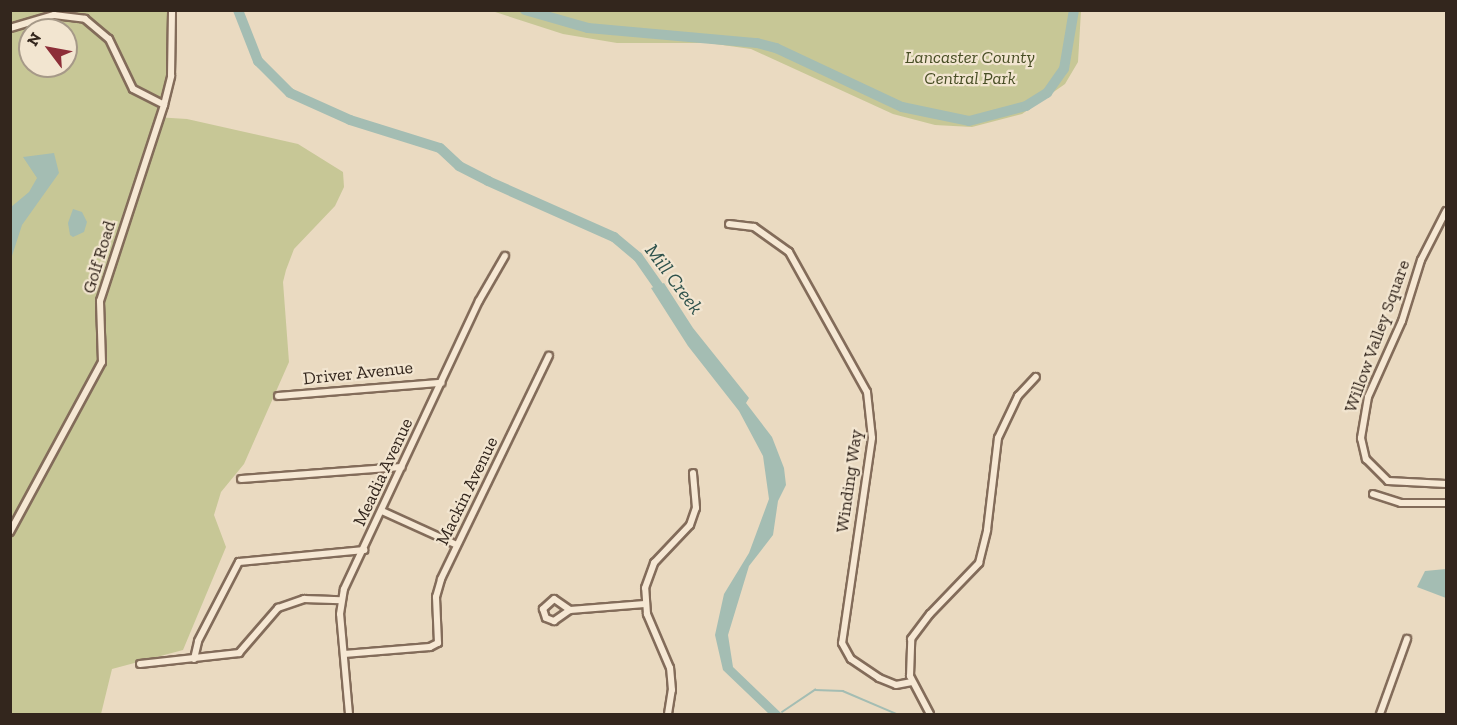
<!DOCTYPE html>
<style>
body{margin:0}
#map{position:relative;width:1457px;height:725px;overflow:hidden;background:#eadac1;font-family:"Zilla Slab",serif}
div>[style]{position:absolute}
.green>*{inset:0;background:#c7c796}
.water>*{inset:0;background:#a4bdb3}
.stream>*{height:1.5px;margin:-0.75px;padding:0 0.75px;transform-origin:0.75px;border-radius:0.75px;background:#a4bdb3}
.river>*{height:10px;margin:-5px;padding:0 5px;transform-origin:5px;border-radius:5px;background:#a4bdb3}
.roads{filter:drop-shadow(2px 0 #836c5a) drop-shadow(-2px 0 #836c5a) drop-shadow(0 2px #836c5a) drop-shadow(0 -2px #836c5a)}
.minor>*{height:6px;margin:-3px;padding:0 3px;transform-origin:3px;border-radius:3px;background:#f6e8d4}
span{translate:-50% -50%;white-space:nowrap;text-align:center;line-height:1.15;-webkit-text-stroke:4.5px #f2e5d0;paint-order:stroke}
.park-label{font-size:18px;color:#484e25;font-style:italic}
.street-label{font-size:18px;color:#33261d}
.water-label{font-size:20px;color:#2e524c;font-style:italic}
.frame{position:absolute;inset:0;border:12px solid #33261d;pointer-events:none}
.north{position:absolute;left:18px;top:18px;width:60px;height:60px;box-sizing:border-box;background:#f2e5d0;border:2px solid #a69988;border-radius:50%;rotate:302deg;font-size:16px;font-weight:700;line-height:24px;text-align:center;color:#33261d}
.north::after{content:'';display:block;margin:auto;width:21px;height:27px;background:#8d2e38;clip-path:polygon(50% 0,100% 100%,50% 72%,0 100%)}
</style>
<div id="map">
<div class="green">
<div style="clip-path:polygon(evenodd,10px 11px,168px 11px,167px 79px,155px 117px,187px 119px,298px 144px,343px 172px,344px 187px,335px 206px,294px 249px,286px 270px,283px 282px,289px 362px,244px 464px,221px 492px,214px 515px,226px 547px,183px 650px,112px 669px,101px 714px,11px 714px,10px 11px,30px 30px,66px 30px,66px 66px,30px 66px,30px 30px)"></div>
<div style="clip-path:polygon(1081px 11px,1078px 62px,1065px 84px,1022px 114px,972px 127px,935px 125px,893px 114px,751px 49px,708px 43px,617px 43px,563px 34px,492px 11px)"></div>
</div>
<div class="water">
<div style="clip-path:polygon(54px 153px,59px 173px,22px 225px,11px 259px,11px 207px,29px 192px,37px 178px,23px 157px)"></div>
<div style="clip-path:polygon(73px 209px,82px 212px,87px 222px,84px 232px,73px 237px,70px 235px,68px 223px)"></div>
<div style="clip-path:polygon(664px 283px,693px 328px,749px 398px,746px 403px,772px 437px,784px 468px,786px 485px,778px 501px,773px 535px,749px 566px,728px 635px,733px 667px,782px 714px,769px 714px,723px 670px,715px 635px,724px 594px,749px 553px,769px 499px,763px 456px,739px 411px,688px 346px,651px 288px)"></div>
<div style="clip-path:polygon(1446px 569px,1446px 598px,1417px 587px,1425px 571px)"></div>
</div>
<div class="stream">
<div style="left:782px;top:712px;width:40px;rotate:-34deg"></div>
<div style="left:815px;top:690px;width:28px;rotate:2deg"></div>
<div style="left:843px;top:691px;width:59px;rotate:23.1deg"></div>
</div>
<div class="river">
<div style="left:238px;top:10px;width:55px;rotate:68.6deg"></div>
<div style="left:258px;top:61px;width:45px;rotate:45deg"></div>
<div style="left:290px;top:93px;width:66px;rotate:24.2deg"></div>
<div style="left:350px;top:120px;width:94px;rotate:17.3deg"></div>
<div style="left:440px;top:148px;width:26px;rotate:43deg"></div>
<div style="left:459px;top:166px;width:33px;rotate:27deg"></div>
<div style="left:488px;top:181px;width:138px;rotate:24deg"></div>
<div style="left:614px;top:237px;width:31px;rotate:40deg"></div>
<div style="left:638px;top:257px;width:49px;rotate:55deg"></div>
<div style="left:525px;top:10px;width:66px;rotate:15.9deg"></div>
<div style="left:588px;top:28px;width:170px;rotate:5.1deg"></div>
<div style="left:757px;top:43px;width:20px;rotate:15deg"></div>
<div style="left:776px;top:48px;width:139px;rotate:25.1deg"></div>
<div style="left:902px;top:107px;width:68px;rotate:11.8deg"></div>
<div style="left:969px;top:121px;width:59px;rotate:-14.7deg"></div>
<div style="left:1026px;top:106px;width:25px;rotate:-32deg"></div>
<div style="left:1047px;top:93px;width:29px;rotate:-55deg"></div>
<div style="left:1064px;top:69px;width:60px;rotate:-80.4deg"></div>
</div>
<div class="roads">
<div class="minor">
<div style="left:10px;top:28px;width:46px;rotate:-16.5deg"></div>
<div style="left:54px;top:15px;width:31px;rotate:7deg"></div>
<div style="left:85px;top:19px;width:31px;rotate:40deg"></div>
<div style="left:109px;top:39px;width:55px;rotate:64.4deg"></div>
<div style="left:133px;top:89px;width:35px;rotate:27deg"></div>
<div style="left:1446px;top:211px;width:55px;rotate:117deg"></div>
<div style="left:1421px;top:260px;width:64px;rotate:107.3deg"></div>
<div style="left:1402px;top:321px;width:83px;rotate:114.1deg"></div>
<div style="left:1368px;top:397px;width:42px;rotate:99.7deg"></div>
<div style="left:1361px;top:438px;width:22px;rotate:77deg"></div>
<div style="left:1366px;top:459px;width:31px;rotate:45deg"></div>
<div style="left:1388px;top:481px;width:58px;rotate:3deg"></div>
<div style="left:729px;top:224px;width:25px;rotate:7deg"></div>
<div style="left:754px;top:227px;width:43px;rotate:35.5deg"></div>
<div style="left:789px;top:252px;width:160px;rotate:60.9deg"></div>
<div style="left:867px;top:392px;width:46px;rotate:83.8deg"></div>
<div style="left:872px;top:438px;width:207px;rotate:98.3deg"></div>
<div style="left:842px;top:643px;width:18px;rotate:61deg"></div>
<div style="left:851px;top:659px;width:34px;rotate:34deg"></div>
<div style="left:879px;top:678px;width:18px;rotate:22deg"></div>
<div style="left:896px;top:685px;width:16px;rotate:-11deg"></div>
<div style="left:278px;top:396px;width:164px;rotate:-4.6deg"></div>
<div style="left:241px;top:479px;width:161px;rotate:-4.3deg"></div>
<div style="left:1373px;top:494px;width:29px;rotate:18deg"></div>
<div style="left:1401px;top:503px;width:45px"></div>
<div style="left:382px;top:511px;width:82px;rotate:24.4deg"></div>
<div style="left:10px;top:532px;width:193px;rotate:-61.6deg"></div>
<div style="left:102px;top:362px;width:61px;rotate:-91.9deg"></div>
<div style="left:100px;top:301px;width:206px;rotate:-71.9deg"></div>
<div style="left:164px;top:105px;width:30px;rotate:-76deg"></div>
<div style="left:171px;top:76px;width:66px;rotate:-89.1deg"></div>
<div style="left:570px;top:610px;width:19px;rotate:-145deg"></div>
<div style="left:554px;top:599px;width:15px;rotate:138deg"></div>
<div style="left:543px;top:609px;width:9px;rotate:72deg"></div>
<div style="left:546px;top:618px;width:9px;rotate:21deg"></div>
<div style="left:554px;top:621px;width:19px;rotate:-35deg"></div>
<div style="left:570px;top:610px;width:75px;rotate:-4.6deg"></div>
<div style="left:344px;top:654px;width:86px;rotate:-4.7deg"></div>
<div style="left:430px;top:647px;width:9px;rotate:-27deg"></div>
<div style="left:438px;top:643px;width:46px;rotate:-92.5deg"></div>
<div style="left:436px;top:597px;width:19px;rotate:-74deg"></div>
<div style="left:441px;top:579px;width:248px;rotate:-64.2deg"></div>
<div style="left:194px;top:659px;width:18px;rotate:-77deg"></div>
<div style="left:198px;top:641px;width:89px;rotate:-62.6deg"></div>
<div style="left:239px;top:562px;width:126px;rotate:-5.5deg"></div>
<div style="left:140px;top:664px;width:100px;rotate:-6.3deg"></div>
<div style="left:239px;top:653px;width:60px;rotate:-49.1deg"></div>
<div style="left:278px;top:608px;width:28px;rotate:-19deg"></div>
<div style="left:304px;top:599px;width:37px;rotate:2deg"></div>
<div style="left:349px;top:714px;width:100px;rotate:-95.1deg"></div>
<div style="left:340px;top:614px;width:25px;rotate:-81deg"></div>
<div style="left:344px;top:589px;width:318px;rotate:-64.9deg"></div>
<div style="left:479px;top:301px;width:52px;rotate:-60deg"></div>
<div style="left:668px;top:714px;width:24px;rotate:-81deg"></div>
<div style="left:672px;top:690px;width:22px;rotate:-95deg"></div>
<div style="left:670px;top:668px;width:59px;rotate:-113.1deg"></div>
<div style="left:647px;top:614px;width:26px;rotate:-94deg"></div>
<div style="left:645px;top:588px;width:27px;rotate:-70deg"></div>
<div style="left:654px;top:563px;width:52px;rotate:-46.5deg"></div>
<div style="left:690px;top:525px;width:18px;rotate:-71deg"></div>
<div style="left:696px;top:508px;width:35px;rotate:-95deg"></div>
<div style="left:930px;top:714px;width:43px;rotate:-117.8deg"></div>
<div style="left:910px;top:676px;width:37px;rotate:-88deg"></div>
<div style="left:911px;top:639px;width:31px;rotate:-53deg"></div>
<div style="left:930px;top:614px;width:71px;rotate:-46.1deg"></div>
<div style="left:979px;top:563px;width:34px;rotate:-76deg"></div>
<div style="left:987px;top:530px;width:93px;rotate:-83.2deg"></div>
<div style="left:998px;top:438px;width:47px;rotate:-64.5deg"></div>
<div style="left:1018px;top:396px;width:26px;rotate:-47deg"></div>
<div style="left:1380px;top:714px;width:80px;rotate:-70.2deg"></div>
</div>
</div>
<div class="park-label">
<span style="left:970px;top:68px">Lancaster County<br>Central Park</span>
</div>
<div class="street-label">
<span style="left:99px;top:257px;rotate:-73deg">Golf Road</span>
<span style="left:1377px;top:336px;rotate:-70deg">Willow Valley Square</span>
<span style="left:358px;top:373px;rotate:-6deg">Driver Avenue</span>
<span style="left:383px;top:472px;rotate:-65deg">Meadia Avenue</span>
<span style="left:849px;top:481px;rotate:-82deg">Winding Way</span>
<span style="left:467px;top:491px;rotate:-64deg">Mackin Avenue</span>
</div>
<div class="water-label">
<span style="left:674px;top:279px;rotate:53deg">Mill Creek</span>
</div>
<div class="frame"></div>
<div class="north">N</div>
</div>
